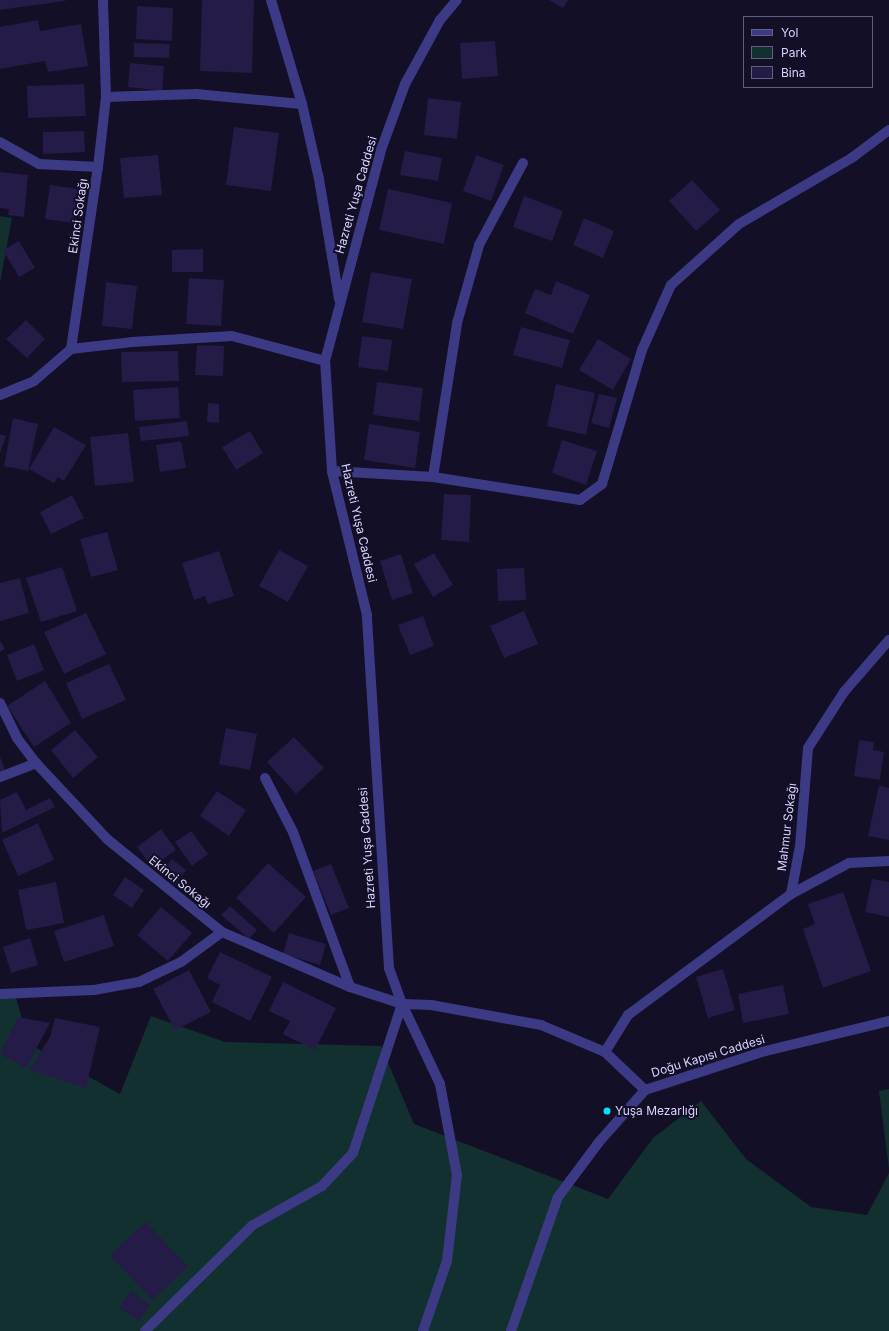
<!DOCTYPE html>
<meta charset="utf-8">
<style>
body{margin:0}
#map{position:relative;width:889px;height:1331px;overflow:hidden;background:#130f26;font-family:Inter,sans-serif}
div>[style]{position:absolute}
.green>*{inset:0;background:#12302f}
.building>*{inset:0;background:#241b47}
.minor>*{height:10px;margin:-5px;padding:0 5px;transform-origin:5px;border-radius:5px;background:#3d3a85}
.dots>*{width:11px;height:11px;translate:-50% -50%;box-sizing:border-box;border:2px solid #130f26;border-radius:50%}
span{translate:-50% -50%;white-space:nowrap;text-align:center;line-height:1.15;-webkit-text-stroke:4px #130f26;paint-order:stroke}
.street-label{font-size:12px;color:#d9d4ff}
.poi-label{font-size:12px;color:#d9d4ff}
.left{translate:0 -50%;text-align:left}
.legend{position:absolute;left:743px;top:16px;width:130px;height:72px;box-sizing:border-box;background:#130f26;border:1px solid #625e7d;margin:0;padding:5px 7px;list-style:none;font-size:12px;color:#d9d4ff}
.legend li{display:flex;align-items:center;gap:8px;height:20px}
.legend b{width:20px;border:1px solid #625e7d}
</style>
<div id="map">
<div class="green">
<div style="clip-path:polygon(0 216px,12px 218px,0 283px)"></div>
<div style="clip-path:polygon(15px 994px,29px 1044px,120px 1094px,151px 1016px,225px 1042px,381px 1046px,414px 1124px,608px 1199px,653px 1138px,701px 1101px,746px 1159px,811px 1207px,867px 1215px,889px 1173px,889px 1331px,0 1331px,0 998px)"></div>
<div style="clip-path:polygon(889px 1089px,889px 1169px,879px 1091px)"></div>
</div>
<div class="building">
<div style="clip-path:polygon(0 0,65px 0,65px 1px,0 10px)"></div>
<div style="clip-path:polygon(202px 0,254px 0,252px 73px,200px 71px)"></div>
<div style="clip-path:polygon(549px 0,568px 0,563px 8px)"></div>
<div style="clip-path:polygon(137px 6px,173px 8px,172px 41px,136px 39px)"></div>
<div style="clip-path:polygon(38px 20px,40px 31px,81px 24px,88px 66px,48px 72px,45px 61px,0 69px,0 27px)"></div>
<div style="clip-path:polygon(495px 41px,498px 76px,462px 79px,460px 43px)"></div>
<div style="clip-path:polygon(134px 43px,170px 44px,169px 58px,134px 57px)"></div>
<div style="clip-path:polygon(130px 63px,164px 66px,162px 91px,128px 87px)"></div>
<div style="clip-path:polygon(84px 84px,86px 116px,28px 118px,27px 86px)"></div>
<div style="clip-path:polygon(428px 98px,461px 102px,457px 139px,424px 135px)"></div>
<div style="clip-path:polygon(234px 127px,279px 133px,271px 191px,226px 185px)"></div>
<div style="clip-path:polygon(84px 131px,85px 152px,43px 154px,43px 132px)"></div>
<div style="clip-path:polygon(405px 151px,442px 158px,438px 181px,400px 175px)"></div>
<div style="clip-path:polygon(158px 155px,162px 195px,124px 198px,120px 158px)"></div>
<div style="clip-path:polygon(476px 155px,504px 165px,491px 201px,463px 191px)"></div>
<div style="clip-path:polygon(0 172px,28px 175px,24px 217px,8px 215px,9px 209px,0 208px)"></div>
<div style="clip-path:polygon(692px 180px,720px 210px,696px 231px,669px 201px)"></div>
<div style="clip-path:polygon(50px 185px,78px 189px,73px 223px,45px 219px)"></div>
<div style="clip-path:polygon(388px 189px,452px 203px,444px 244px,379px 230px)"></div>
<div style="clip-path:polygon(524px 196px,563px 211px,552px 241px,513px 227px)"></div>
<div style="clip-path:polygon(584px 218px,614px 231px,603px 258px,573px 245px)"></div>
<div style="clip-path:polygon(19px 241px,35px 268px,19px 277px,3px 250px)"></div>
<div style="clip-path:polygon(203px 249px,203px 272px,172px 272px,172px 250px)"></div>
<div style="clip-path:polygon(371px 272px,412px 279px,403px 329px,362px 322px)"></div>
<div style="clip-path:polygon(189px 278px,224px 280px,221px 326px,186px 324px)"></div>
<div style="clip-path:polygon(556px 281px,590px 295px,573px 334px,525px 313px,535px 289px,551px 295px)"></div>
<div style="clip-path:polygon(106px 282px,137px 286px,132px 329px,102px 326px)"></div>
<div style="clip-path:polygon(26px 320px,45px 339px,27px 358px,6px 339px)"></div>
<div style="clip-path:polygon(521px 327px,570px 340px,562px 368px,513px 355px)"></div>
<div style="clip-path:polygon(362px 336px,392px 340px,388px 371px,358px 367px)"></div>
<div style="clip-path:polygon(598px 339px,631px 359px,613px 390px,579px 370px)"></div>
<div style="clip-path:polygon(197px 345px,224px 346px,223px 376px,195px 375px)"></div>
<div style="clip-path:polygon(178px 351px,179px 381px,122px 382px,121px 352px)"></div>
<div style="clip-path:polygon(377px 382px,423px 388px,419px 421px,373px 415px)"></div>
<div style="clip-path:polygon(556px 384px,595px 393px,586px 435px,547px 426px)"></div>
<div style="clip-path:polygon(178px 387px,180px 418px,135px 421px,133px 390px)"></div>
<div style="clip-path:polygon(599px 394px,617px 398px,609px 428px,591px 423px)"></div>
<div style="clip-path:polygon(208px 403px,219px 404px,219px 423px,207px 422px)"></div>
<div style="clip-path:polygon(13px 418px,38px 424px,28px 471px,4px 466px)"></div>
<div style="clip-path:polygon(187px 421px,189px 436px,141px 441px,139px 427px)"></div>
<div style="clip-path:polygon(369px 424px,420px 432px,415px 468px,364px 460px)"></div>
<div style="clip-path:polygon(54px 427px,86px 445px,64px 481px,58px 477px,54px 483px,29px 469px)"></div>
<div style="clip-path:polygon(250px 431px,263px 453px,236px 470px,222px 447px)"></div>
<div style="clip-path:polygon(128px 433px,134px 482px,95px 486px,90px 437px)"></div>
<div style="clip-path:polygon(0 434px,6px 436px,0 453px)"></div>
<div style="clip-path:polygon(562px 440px,597px 451px,586px 485px,552px 473px)"></div>
<div style="clip-path:polygon(181px 441px,186px 468px,160px 472px,156px 445px)"></div>
<div style="clip-path:polygon(444px 494px,471px 495px,469px 542px,441px 540px)"></div>
<div style="clip-path:polygon(72px 495px,84px 518px,51px 534px,40px 512px)"></div>
<div style="clip-path:polygon(107px 532px,118px 570px,91px 577px,80px 539px)"></div>
<div style="clip-path:polygon(279px 550px,308px 566px,288px 602px,259px 586px)"></div>
<div style="clip-path:polygon(219px 551px,234px 596px,208px 604px,205px 596px,194px 600px,182px 563px)"></div>
<div style="clip-path:polygon(434px 553px,453px 585px,433px 597px,414px 564px)"></div>
<div style="clip-path:polygon(401px 554px,413px 593px,392px 600px,380px 561px)"></div>
<div style="clip-path:polygon(62px 567px,77px 611px,41px 622px,26px 578px)"></div>
<div style="clip-path:polygon(524px 568px,526px 600px,498px 601px,497px 569px)"></div>
<div style="clip-path:polygon(20px 578px,29px 613px,0 621px,0 583px)"></div>
<div style="clip-path:polygon(524px 611px,538px 644px,504px 658px,490px 626px)"></div>
<div style="clip-path:polygon(86px 613px,106px 654px,64px 674px,44px 632px)"></div>
<div style="clip-path:polygon(423px 616px,434px 646px,410px 655px,398px 625px)"></div>
<div style="clip-path:polygon(0 640px,5px 649px,0 652px)"></div>
<div style="clip-path:polygon(34px 644px,44px 670px,17px 681px,7px 655px)"></div>
<div style="clip-path:polygon(109px 664px,126px 700px,82px 719px,66px 683px)"></div>
<div style="clip-path:polygon(45px 681px,71px 723px,34px 747px,7px 706px)"></div>
<div style="clip-path:polygon(226px 728px,257px 734px,250px 770px,219px 764px)"></div>
<div style="clip-path:polygon(75px 730px,98px 757px,73px 778px,51px 750px)"></div>
<div style="clip-path:polygon(294px 737px,324px 768px,296px 794px,267px 762px)"></div>
<div style="clip-path:polygon(859px 740px,874px 742px,873px 750px,884px 752px,880px 780px,854px 776px)"></div>
<div style="clip-path:polygon(0 757px,5px 770px,0 772px)"></div>
<div style="clip-path:polygon(879px 785px,889px 788px,889px 840px,868px 836px)"></div>
<div style="clip-path:polygon(217px 791px,246px 810px,229px 836px,200px 816px)"></div>
<div style="clip-path:polygon(17px 792px,26px 810px,50px 798px,55px 807px,2px 833px,0 800px)"></div>
<div style="clip-path:polygon(38px 823px,54px 860px,18px 876px,2px 840px)"></div>
<div style="clip-path:polygon(161px 829px,176px 850px,152px 867px,137px 847px)"></div>
<div style="clip-path:polygon(191px 831px,208px 854px,192px 866px,175px 842px)"></div>
<div style="clip-path:polygon(172px 859px,186px 870px,175px 885px,161px 874px)"></div>
<div style="clip-path:polygon(268px 863px,306px 897px,274px 933px,236px 898px)"></div>
<div style="clip-path:polygon(331px 864px,349px 908px,331px 915px,313px 871px)"></div>
<div style="clip-path:polygon(125px 877px,144px 890px,132px 908px,113px 895px)"></div>
<div style="clip-path:polygon(872px 879px,889px 882px,889px 917px,865px 912px)"></div>
<div style="clip-path:polygon(56px 882px,64px 923px,26px 930px,18px 890px)"></div>
<div style="clip-path:polygon(843px 892px,871px 971px,823px 988px,803px 929px,815px 924px,808px 904px)"></div>
<div style="clip-path:polygon(230px 906px,257px 930px,249px 939px,221px 915px)"></div>
<div style="clip-path:polygon(161px 907px,192px 933px,168px 961px,137px 935px)"></div>
<div style="clip-path:polygon(104px 915px,114px 946px,64px 962px,54px 931px)"></div>
<div style="clip-path:polygon(289px 933px,326px 944px,320px 965px,283px 954px)"></div>
<div style="clip-path:polygon(30px 938px,38px 965px,11px 973px,3px 947px)"></div>
<div style="clip-path:polygon(220px 952px,272px 977px,250px 1021px,212px 1002px,220px 985px,207px 978px)"></div>
<div style="clip-path:polygon(723px 969px,735px 1010px,708px 1018px,696px 977px)"></div>
<div style="clip-path:polygon(189px 970px,211px 1012px,175px 1030px,153px 989px)"></div>
<div style="clip-path:polygon(283px 982px,336px 1008px,315px 1050px,283px 1034px,290px 1021px,269px 1011px)"></div>
<div style="clip-path:polygon(783px 985px,789px 1014px,743px 1023px,738px 994px)"></div>
<div style="clip-path:polygon(18px 1017px,50px 1023px,26px 1068px,0 1054px)"></div>
<div style="clip-path:polygon(55px 1018px,100px 1027px,86px 1088px,29px 1070px,50px 1037px)"></div>
<div style="clip-path:polygon(146px 1222px,188px 1267px,152px 1300px,110px 1255px)"></div>
<div style="clip-path:polygon(131px 1291px,150px 1304px,139px 1321px,119px 1308px)"></div>
</div>
<div class="minor">
<div style="left:271px;top:0;width:109px;rotate:73.4deg"></div>
<div style="left:302px;top:104px;width:77px;rotate:77.2deg"></div>
<div style="left:319px;top:179px;width:122px;rotate:80.5deg"></div>
<div style="left:106px;top:97px;width:90px;rotate:-1.9deg"></div>
<div style="left:196px;top:94px;width:106px;rotate:5.4deg"></div>
<div style="left:0;top:142px;width:45px;rotate:29.4deg"></div>
<div style="left:39px;top:164px;width:59px;rotate:2.9deg"></div>
<div style="left:71px;top:349px;width:61px;rotate:-6.5deg"></div>
<div style="left:132px;top:342px;width:100px;rotate:-3.4deg"></div>
<div style="left:232px;top:336px;width:96px;rotate:15deg"></div>
<div style="left:0;top:395px;width:37px;rotate:-22deg"></div>
<div style="left:34px;top:381px;width:49px;rotate:-40.9deg"></div>
<div style="left:71px;top:349px;width:184px;rotate:-81.6deg"></div>
<div style="left:98px;top:167px;width:70px;rotate:-83.5deg"></div>
<div style="left:106px;top:97px;width:97px;rotate:-91.8deg"></div>
<div style="left:332px;top:471px;width:101px;rotate:3.4deg"></div>
<div style="left:433px;top:477px;width:149px;rotate:8.9deg"></div>
<div style="left:580px;top:500px;width:27px;rotate:-36deg"></div>
<div style="left:602px;top:484px;width:140px;rotate:-73.4deg"></div>
<div style="left:642px;top:350px;width:71px;rotate:-66deg"></div>
<div style="left:671px;top:285px;width:91px;rotate:-41.9deg"></div>
<div style="left:739px;top:224px;width:132px;rotate:-30.4deg"></div>
<div style="left:853px;top:157px;width:45px;rotate:-36.9deg"></div>
<div style="left:433px;top:477px;width:156px;rotate:-81.1deg"></div>
<div style="left:457px;top:323px;width:81px;rotate:-74.2deg"></div>
<div style="left:479px;top:245px;width:93px;rotate:-61.8deg"></div>
<div style="left:0;top:703px;width:39px;rotate:64deg"></div>
<div style="left:17px;top:738px;width:31px;rotate:53deg"></div>
<div style="left:36px;top:763px;width:104px;rotate:46.9deg"></div>
<div style="left:107px;top:839px;width:148px;rotate:39deg"></div>
<div style="left:222px;top:932px;width:139px;rotate:23.3deg"></div>
<div style="left:350px;top:987px;width:55px;rotate:18.1deg"></div>
<div style="left:402px;top:1004px;width:29px;rotate:2deg"></div>
<div style="left:431px;top:1005px;width:112px;rotate:10.3deg"></div>
<div style="left:541px;top:1025px;width:69px;rotate:22.9deg"></div>
<div style="left:605px;top:1052px;width:55px;rotate:43.5deg"></div>
<div style="left:0;top:777px;width:39px;rotate:-21deg"></div>
<div style="left:265px;top:778px;width:61px;rotate:62.6deg"></div>
<div style="left:293px;top:832px;width:165px;rotate:69.8deg"></div>
<div style="left:791px;top:894px;width:49px;rotate:-79.4deg"></div>
<div style="left:800px;top:846px;width:98px;rotate:-85.3deg"></div>
<div style="left:808px;top:748px;width:67px;rotate:-57.3deg"></div>
<div style="left:844px;top:692px;width:69px;rotate:-49.1deg"></div>
<div style="left:0;top:994px;width:94px;rotate:-2.4deg"></div>
<div style="left:94px;top:990px;width:46px;rotate:-10.1deg"></div>
<div style="left:139px;top:982px;width:47px;rotate:-25.5deg"></div>
<div style="left:181px;top:962px;width:51px;rotate:-36.2deg"></div>
<div style="left:605px;top:1052px;width:44px;rotate:-58.1deg"></div>
<div style="left:628px;top:1015px;width:203px;rotate:-36.6deg"></div>
<div style="left:791px;top:894px;width:66px;rotate:-28.1deg"></div>
<div style="left:849px;top:863px;width:40px;rotate:-2.9deg"></div>
<div style="left:145px;top:1331px;width:151px;rotate:-44.5deg"></div>
<div style="left:253px;top:1225px;width:79px;rotate:-29.5deg"></div>
<div style="left:322px;top:1186px;width:45px;rotate:-46.8deg"></div>
<div style="left:353px;top:1153px;width:157px;rotate:-71.8deg"></div>
<div style="left:423px;top:1331px;width:74px;rotate:-71.1deg"></div>
<div style="left:447px;top:1261px;width:87px;rotate:-83.4deg"></div>
<div style="left:457px;top:1175px;width:93px;rotate:-100.6deg"></div>
<div style="left:440px;top:1084px;width:89px;rotate:-115.4deg"></div>
<div style="left:402px;top:1004px;width:38px;rotate:-110deg"></div>
<div style="left:389px;top:968px;width:354px;rotate:-93.6deg"></div>
<div style="left:367px;top:615px;width:148px;rotate:-103.7deg"></div>
<div style="left:332px;top:471px;width:110px;rotate:-93.6deg"></div>
<div style="left:325px;top:361px;width:218px;rotate:-75.1deg"></div>
<div style="left:381px;top:150px;width:70px;rotate:-70deg"></div>
<div style="left:405px;top:84px;width:73px;rotate:-61.3deg"></div>
<div style="left:440px;top:20px;width:26px;rotate:-50deg"></div>
<div style="left:511px;top:1331px;width:142px;rotate:-70.7deg"></div>
<div style="left:558px;top:1197px;width:69px;rotate:-53.3deg"></div>
<div style="left:599px;top:1142px;width:69px;rotate:-48.5deg"></div>
<div style="left:645px;top:1090px;width:123px;rotate:-18deg"></div>
<div style="left:762px;top:1052px;width:131px;rotate:-13.7deg"></div>
</div>
<div class="dots">
<div style="left:607px;top:1111px;background:#00e5ff"></div>
</div>
<div class="street-label">
<span style="left:356px;top:195px;rotate:-74deg">Hazreti Yuşa Caddesi</span>
<span style="left:78px;top:216px;rotate:-82deg">Ekinci Sokağı</span>
<span style="left:359px;top:523px;rotate:77deg">Hazreti Yuşa Caddesi</span>
<span style="left:787px;top:827px;rotate:-83deg">Mahmur Sokağı</span>
<span style="left:367px;top:848px;rotate:-94deg">Hazreti Yuşa Caddesi</span>
<span style="left:180px;top:882px;rotate:39deg">Ekinci Sokağı</span>
<span style="left:708px;top:1056px;rotate:-17deg">Doğu Kapısı Caddesi</span>
</div>
<div class="poi-label">
<span class="left" style="left:615px;top:1111px">Yuşa Mezarlığı</span>
</div>
<ul class="legend">
<li><b style="height:5px;background:#3d3a85"></b>Yol</li>
<li><b style="height:11px;background:#12302f"></b>Park</li>
<li><b style="height:11px;background:#241b47"></b>Bina</li>
</ul>
</div>
